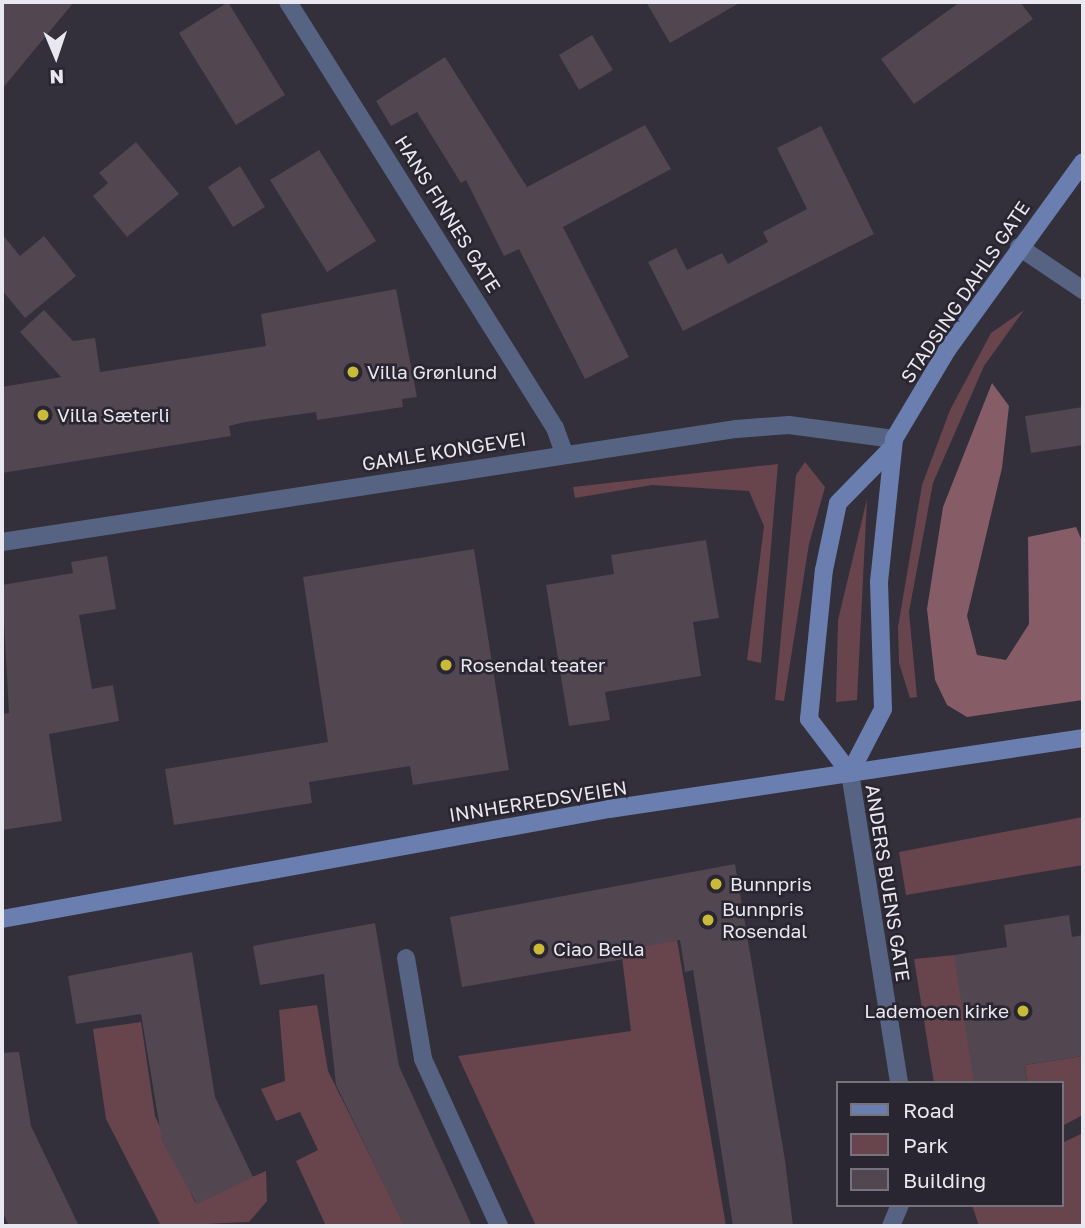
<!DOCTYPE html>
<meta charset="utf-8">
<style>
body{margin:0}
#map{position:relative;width:1085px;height:1228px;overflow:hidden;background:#332f3b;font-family:"Golos Text",sans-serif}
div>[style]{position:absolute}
.green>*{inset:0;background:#68444c}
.forest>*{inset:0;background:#865d66}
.building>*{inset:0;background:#524650}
.minor>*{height:18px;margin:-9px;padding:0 9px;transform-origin:9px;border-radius:9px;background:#566382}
.secondary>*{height:18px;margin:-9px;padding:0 9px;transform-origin:9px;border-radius:9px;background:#6a7eaf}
.dots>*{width:19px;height:19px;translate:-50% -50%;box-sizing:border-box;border:4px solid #292631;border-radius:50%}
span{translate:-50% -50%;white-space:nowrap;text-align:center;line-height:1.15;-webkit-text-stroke:5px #292631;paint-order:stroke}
.street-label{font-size:19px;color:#e9e7ef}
.poi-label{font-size:19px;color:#e9e7ef}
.left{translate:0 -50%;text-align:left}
.right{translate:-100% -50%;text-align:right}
.frame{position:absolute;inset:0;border:4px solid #e9e7ef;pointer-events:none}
.legend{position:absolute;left:836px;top:1081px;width:228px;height:126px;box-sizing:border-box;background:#292631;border:2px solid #76737d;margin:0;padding:9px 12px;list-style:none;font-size:21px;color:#e9e7ef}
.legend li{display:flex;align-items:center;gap:14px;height:35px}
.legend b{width:35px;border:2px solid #76737d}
.north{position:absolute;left:21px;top:21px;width:70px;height:70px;-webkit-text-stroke:5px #292631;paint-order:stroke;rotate:178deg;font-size:19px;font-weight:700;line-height:28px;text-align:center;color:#e9e7ef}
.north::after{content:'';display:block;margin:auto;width:24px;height:32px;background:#e9e7ef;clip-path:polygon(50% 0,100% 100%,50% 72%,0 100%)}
</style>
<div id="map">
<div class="green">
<div style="clip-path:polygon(1024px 310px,984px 366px,933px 483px,909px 612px,917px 697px,910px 698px,899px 663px,898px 627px,922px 485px,950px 410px,991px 333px)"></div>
<div style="clip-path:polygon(805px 462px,825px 487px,809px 544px,784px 701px,775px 700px,796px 475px)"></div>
<div style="clip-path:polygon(778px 464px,761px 663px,747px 660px,764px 526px,749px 491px,652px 485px,575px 498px,573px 487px)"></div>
<div style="clip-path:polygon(867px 499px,857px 700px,836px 702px,838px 620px)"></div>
<div style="clip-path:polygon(1083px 817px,1083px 865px,906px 895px,899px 852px)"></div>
<div style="clip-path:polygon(677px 940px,726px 1226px,536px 1226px,458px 1056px,631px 1031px,621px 949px)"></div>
<div style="clip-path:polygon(955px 955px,975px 1083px,934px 1083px,914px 959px)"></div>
<div style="clip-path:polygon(317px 1005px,328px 1071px,405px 1226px,326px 1226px,296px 1161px,318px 1150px,300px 1112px,276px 1121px,261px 1089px,285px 1081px,279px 1010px)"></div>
<div style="clip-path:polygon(141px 1022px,155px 1116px,195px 1202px,266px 1171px,267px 1201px,249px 1222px,161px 1226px,106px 1119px,93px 1029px)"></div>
<div style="clip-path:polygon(1083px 1056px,1083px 1115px,1062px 1126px,1062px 1083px,1013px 1083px,1027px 1081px,1025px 1065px)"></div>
<div style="clip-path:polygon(1083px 1133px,1083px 1226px,979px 1226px,972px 1205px,1062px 1205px,1062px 1143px)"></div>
</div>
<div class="forest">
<div style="clip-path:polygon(992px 383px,1009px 406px,1002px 468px,967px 616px,977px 655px,1006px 660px,1029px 624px,1028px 537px,1076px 527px,1083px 543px,1083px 700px,967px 717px,947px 705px,935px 680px,927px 609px,943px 507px)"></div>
</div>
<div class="building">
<div style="clip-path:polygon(2px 2px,74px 2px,2px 89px)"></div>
<div style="clip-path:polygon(228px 2px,285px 95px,236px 125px,179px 33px)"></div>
<div style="clip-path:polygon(646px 2px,741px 2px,670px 43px)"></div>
<div style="clip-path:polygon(960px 2px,1020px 2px,1033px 19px,914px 104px,881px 59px)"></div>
<div style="clip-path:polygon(592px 35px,613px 70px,579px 90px,559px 55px)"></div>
<div style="clip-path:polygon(445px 57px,527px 187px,645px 125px,671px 169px,563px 227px,629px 357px,585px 379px,519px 249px,504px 256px,466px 180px,461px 183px,417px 112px,391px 126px,376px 101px)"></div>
<div style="clip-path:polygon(821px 126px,874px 234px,683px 331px,648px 262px,676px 248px,687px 270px,722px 253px,728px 264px,768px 242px,763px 232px,807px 209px,777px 148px)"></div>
<div style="clip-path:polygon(136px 142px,179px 194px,127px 237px,93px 196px,108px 183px,99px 173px)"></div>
<div style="clip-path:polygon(319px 150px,376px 241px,327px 272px,270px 180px)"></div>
<div style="clip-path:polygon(240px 166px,265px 207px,233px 227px,208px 187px)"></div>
<div style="clip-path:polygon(2px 234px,20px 256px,44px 236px,76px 276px,25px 318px,2px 290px)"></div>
<div style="clip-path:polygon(396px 289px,417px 397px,402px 399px,403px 407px,317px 420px,316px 412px,245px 422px,229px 426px,231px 436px,2px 473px,2px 387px,61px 377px,20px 332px,44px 310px,73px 341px,95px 338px,100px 372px,266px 346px,261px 314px)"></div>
<div style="clip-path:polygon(1083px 407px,1083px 445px,1031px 453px,1025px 416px)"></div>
<div style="clip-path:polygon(706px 540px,719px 618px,693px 622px,701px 676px,605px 692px,610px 720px,569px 726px,546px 585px,614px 574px,611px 555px)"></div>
<div style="clip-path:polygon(474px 549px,509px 770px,413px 785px,410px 766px,309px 782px,312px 803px,174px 825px,165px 769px,328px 742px,303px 577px)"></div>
<div style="clip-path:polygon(107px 556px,116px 609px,79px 615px,92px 689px,113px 685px,119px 721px,49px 734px,62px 821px,2px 830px,2px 714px,9px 713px,2px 585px,73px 573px,71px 562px)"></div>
<div style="clip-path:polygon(735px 864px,785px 1160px,793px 1226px,733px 1226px,693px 970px,685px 972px,680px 940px,623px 950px,624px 959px,462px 987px,450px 917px)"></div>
<div style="clip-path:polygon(1069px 915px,1072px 937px,1083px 935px,1083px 1056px,1025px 1065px,1027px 1083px,974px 1083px,954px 955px,1007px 947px,1004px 925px)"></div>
<div style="clip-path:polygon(375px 923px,399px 1066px,472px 1226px,404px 1226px,336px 1085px,324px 974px,260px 985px,253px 946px)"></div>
<div style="clip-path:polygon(192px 952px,215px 1097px,253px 1177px,197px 1204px,162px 1141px,141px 1014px,76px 1024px,68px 976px)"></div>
<div style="clip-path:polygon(19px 1052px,31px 1126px,79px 1226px,9px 1226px,2px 1211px,2px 1053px)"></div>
</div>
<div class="minor">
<div style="left:288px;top:2px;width:503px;rotate:57.92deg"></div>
<div style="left:555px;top:428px;width:27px;rotate:70deg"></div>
<div style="left:1019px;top:247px;width:77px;rotate:33.9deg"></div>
<div style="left:2px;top:542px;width:743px;rotate:-8.75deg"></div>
<div style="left:736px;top:429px;width:53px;rotate:-4.3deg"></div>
<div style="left:789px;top:425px;width:106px;rotate:7.6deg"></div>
<div style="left:850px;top:773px;width:314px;rotate:81deg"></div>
<div style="left:406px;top:958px;width:102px;rotate:80.4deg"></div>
<div style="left:423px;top:1059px;width:183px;rotate:65.5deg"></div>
<div style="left:891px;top:1226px;width:23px;rotate:-67deg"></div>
</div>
<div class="secondary">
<div style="left:850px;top:773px;width:72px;rotate:-62.7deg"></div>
<div style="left:883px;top:709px;width:127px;rotate:-91.8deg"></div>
<div style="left:879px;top:582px;width:144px;rotate:-84deg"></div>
<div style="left:894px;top:439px;width:104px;rotate:-59.2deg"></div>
<div style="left:947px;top:350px;width:232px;rotate:-54.1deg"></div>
<div style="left:850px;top:773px;width:68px;rotate:-127.2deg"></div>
<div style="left:809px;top:719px;width:150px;rotate:-84.3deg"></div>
<div style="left:824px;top:570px;width:68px;rotate:-78.2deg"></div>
<div style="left:838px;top:503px;width:73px;rotate:-45.6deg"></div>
<div style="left:2px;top:919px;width:617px;rotate:-10.27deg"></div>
<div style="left:609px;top:809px;width:479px;rotate:-8.5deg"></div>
</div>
<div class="dots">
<div style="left:353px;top:372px;background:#caba3a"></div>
<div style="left:43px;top:415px;background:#caba3a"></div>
<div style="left:446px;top:665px;background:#caba3a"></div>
<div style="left:716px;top:884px;background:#caba3a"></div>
<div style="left:708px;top:920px;background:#caba3a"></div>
<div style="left:539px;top:949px;background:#caba3a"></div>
<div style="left:1023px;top:1011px;background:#caba3a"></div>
</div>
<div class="street-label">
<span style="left:448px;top:214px;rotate:58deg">HANS FINNES GATE</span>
<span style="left:965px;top:292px;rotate:-56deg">STADSING DAHLS GATE</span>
<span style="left:444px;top:451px;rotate:-9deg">GAMLE KONGEVEI</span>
<span style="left:538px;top:801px;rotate:-9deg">INNHERREDSVEIEN</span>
<span style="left:888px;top:883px;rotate:81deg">ANDERS BUENS GATE</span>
</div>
<div class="poi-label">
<span class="left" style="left:367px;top:372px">Villa Grønlund</span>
<span class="left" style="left:57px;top:415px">Villa Sæterli</span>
<span class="left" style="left:460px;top:665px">Rosendal teater</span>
<span class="left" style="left:730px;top:884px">Bunnpris</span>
<span class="left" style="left:722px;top:920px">Bunnpris<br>Rosendal</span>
<span class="left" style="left:553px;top:949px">Ciao Bella</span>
<span class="right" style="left:1009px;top:1011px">Lademoen kirke</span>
</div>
<div class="frame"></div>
<ul class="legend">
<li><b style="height:9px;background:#6a7eaf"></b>Road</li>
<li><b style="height:19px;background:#68444c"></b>Park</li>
<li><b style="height:19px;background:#524650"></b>Building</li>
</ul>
<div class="north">N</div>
</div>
